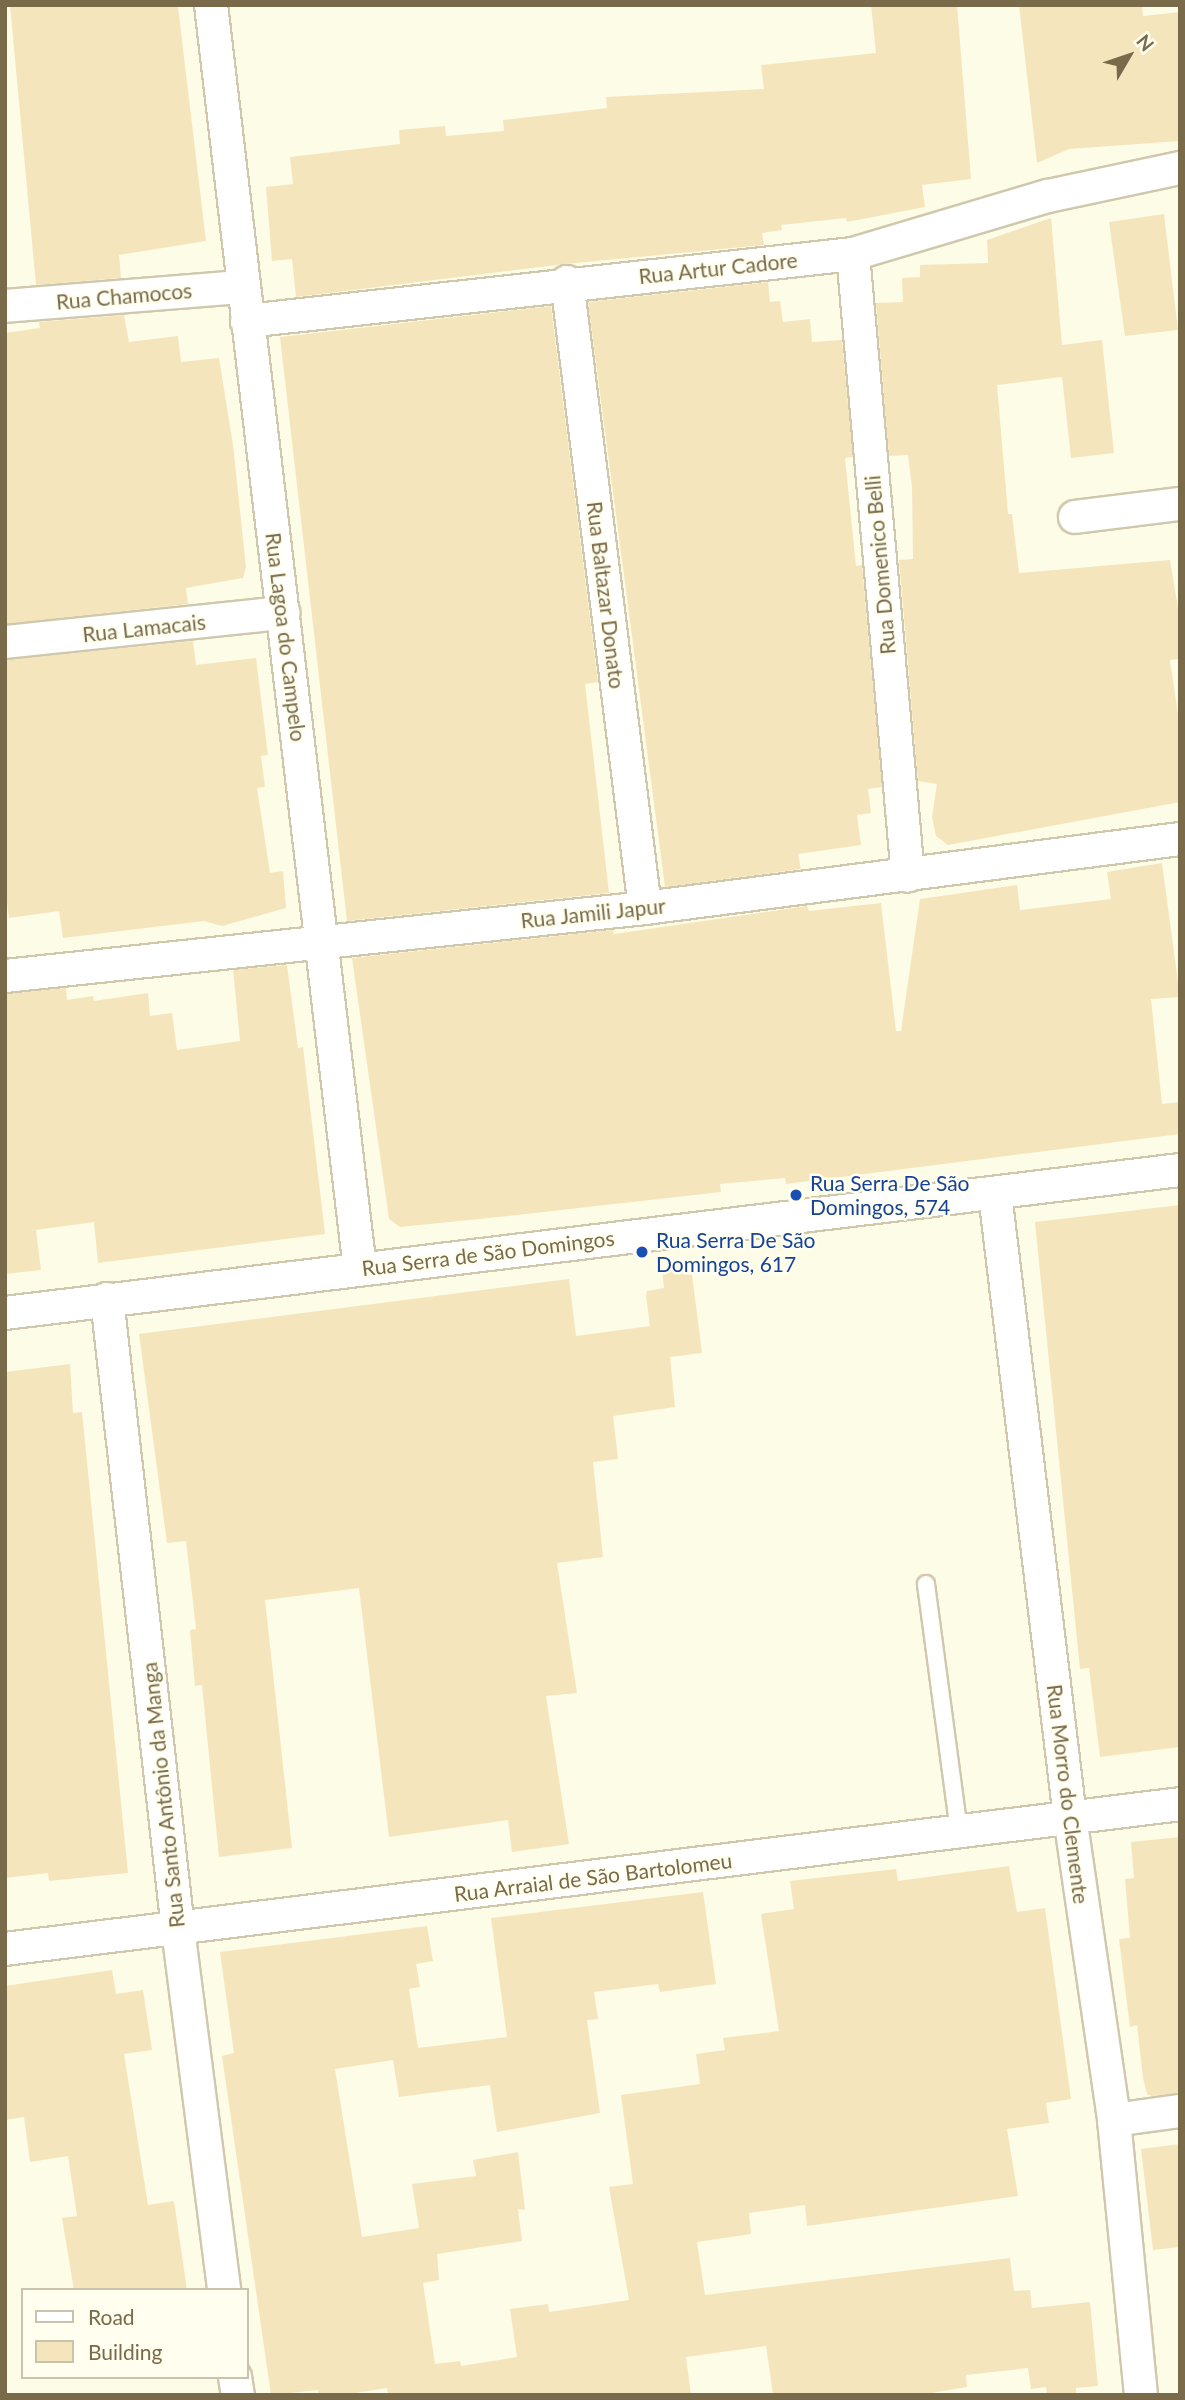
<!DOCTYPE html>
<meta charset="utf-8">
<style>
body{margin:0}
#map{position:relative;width:1185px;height:2400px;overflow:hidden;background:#fdfce7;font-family:Lato,sans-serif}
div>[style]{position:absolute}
.building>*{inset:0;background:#f5e5bd}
.roads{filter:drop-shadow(2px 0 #d0c8ac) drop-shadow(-2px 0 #d0c8ac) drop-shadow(0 2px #d0c8ac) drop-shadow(0 -2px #d0c8ac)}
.service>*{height:16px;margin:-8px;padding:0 8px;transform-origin:8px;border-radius:8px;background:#fff}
.minor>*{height:32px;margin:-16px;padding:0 16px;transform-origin:16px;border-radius:16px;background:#fff}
.dots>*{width:19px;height:19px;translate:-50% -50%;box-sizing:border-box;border:4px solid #fffeef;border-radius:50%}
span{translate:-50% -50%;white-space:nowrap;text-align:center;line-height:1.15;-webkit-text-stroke:5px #fffeef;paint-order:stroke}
.street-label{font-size:21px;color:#796a4a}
.transit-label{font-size:21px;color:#164399}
.left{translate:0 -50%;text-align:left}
.frame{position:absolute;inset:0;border:7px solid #796a4a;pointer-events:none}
.legend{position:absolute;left:21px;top:2288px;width:228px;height:91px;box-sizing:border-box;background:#fffeef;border:2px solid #c9c3ad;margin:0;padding:9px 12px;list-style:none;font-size:21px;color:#796a4a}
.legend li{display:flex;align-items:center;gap:14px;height:35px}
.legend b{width:35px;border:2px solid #c9c3ad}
.north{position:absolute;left:1094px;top:21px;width:70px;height:70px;-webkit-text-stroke:5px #fffeef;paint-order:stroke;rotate:51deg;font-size:19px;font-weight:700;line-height:28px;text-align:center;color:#796a4a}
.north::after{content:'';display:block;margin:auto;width:24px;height:32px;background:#796a4a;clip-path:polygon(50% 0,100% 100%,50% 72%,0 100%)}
</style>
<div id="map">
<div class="building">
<div style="clip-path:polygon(10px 5px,178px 7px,206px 241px,119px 255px,121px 278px,36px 285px)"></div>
<div style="clip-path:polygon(871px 5px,957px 5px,971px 179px,922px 185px,925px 207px,847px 222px,846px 218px,781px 225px,782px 230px,762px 233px,764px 245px,565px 264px,296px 297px,292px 259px,272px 261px,266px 187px,293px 184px,290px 157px,400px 144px,399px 130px,445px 126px,446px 136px,504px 131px,503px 120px,607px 108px,606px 97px,764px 89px,761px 65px,876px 53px)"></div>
<div style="clip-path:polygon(1019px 5px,1142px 5px,1143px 16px,1180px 12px,1180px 141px,1069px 149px,1037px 163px)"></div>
<div style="clip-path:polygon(1164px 214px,1178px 330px,1125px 336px,1109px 222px)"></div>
<div style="clip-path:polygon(1051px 218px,1062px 345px,1102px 340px,1114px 453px,1071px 458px,1062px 377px,997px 385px,1008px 514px,1012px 514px,1019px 573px,1170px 560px,1180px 620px,1180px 659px,1170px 660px,1180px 728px,1180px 802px,948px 845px,936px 836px,932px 817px,937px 784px,918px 781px,899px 560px,913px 559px,912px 487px,908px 455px,889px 456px,876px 303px,903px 302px,902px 278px,920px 277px,920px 265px,988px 263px,987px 240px)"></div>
<div style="clip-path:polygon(768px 282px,770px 302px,780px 301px,783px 322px,810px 319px,812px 342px,842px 340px,853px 457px,845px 458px,856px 566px,862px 565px,882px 787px,868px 789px,871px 813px,857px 815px,861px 845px,798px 854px,801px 869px,665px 887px,588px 302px)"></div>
<div style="clip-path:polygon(551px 306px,598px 682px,585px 684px,609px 893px,347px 921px,280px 337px)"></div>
<div style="clip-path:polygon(124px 315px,129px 342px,178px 336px,181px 362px,219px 358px,233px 445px,246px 567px,243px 578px,186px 588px,188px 604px,5px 624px,5px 333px,40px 328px,39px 322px)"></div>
<div style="clip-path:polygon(193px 641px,196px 665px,256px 658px,268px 755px,261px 756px,265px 787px,257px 788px,270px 873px,283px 871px,286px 908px,222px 926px,204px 921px,63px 938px,59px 911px,9px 918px,5px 886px,5px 660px)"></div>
<div style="clip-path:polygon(1162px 863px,1180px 997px,1151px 999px,1162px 1104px,1180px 1102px,1180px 1134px,786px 1184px,785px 1178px,720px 1184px,721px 1192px,508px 1216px,400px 1227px,389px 1219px,352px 958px,613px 930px,614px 934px,807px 906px,809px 911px,881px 903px,896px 1031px,901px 1031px,920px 899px,1017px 885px,1020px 910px,1111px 899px,1107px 872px)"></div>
<div style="clip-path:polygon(287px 965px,298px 1048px,303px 1047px,325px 1234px,98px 1263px,94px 1222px,36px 1230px,41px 1270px,5px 1274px,5px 994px,66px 988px,67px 1000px,93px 996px,94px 1001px,148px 993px,150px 1016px,172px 1013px,177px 1050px,240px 1041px,233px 970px)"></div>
<div style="clip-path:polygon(1180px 1205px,1180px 1747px,1100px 1757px,1089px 1668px,1080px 1669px,1035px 1222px)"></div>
<div style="clip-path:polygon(691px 1267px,702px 1353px,670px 1357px,675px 1407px,613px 1416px,618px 1459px,593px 1462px,603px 1557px,557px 1563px,577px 1693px,546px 1696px,569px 1844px,512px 1852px,508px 1820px,389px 1837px,359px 1588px,265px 1600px,292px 1848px,219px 1857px,202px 1685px,195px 1686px,190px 1630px,196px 1629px,186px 1541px,167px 1543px,139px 1334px,569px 1279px,576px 1336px,650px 1326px,646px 1296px,647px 1291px,664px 1288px,662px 1269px)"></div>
<div style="clip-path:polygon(70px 1364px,73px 1413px,82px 1412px,128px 1873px,49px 1881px,48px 1873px,5px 1878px,5px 1372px)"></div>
<div style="clip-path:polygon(1180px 1837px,1179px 2093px,1152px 2096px,1147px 2094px,1143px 2078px,1137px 2025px,1130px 2027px,1119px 1939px,1130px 1938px,1125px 1879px,1134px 1878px,1131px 1842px)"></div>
<div style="clip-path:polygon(1009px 1866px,1017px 1912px,1045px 1908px,1071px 2099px,1046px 2103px,1049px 2123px,1007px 2129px,1018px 2196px,807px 2226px,805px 2205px,749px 2213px,751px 2234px,697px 2242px,705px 2295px,1010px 2258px,1014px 2291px,1030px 2290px,1032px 2308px,1090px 2302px,1098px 2386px,1076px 2388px,1076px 2395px,1047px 2395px,1046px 2387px,1031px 2389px,1028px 2368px,966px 2375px,967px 2387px,919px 2395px,773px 2395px,766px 2346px,686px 2357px,691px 2395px,388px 2395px,387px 2388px,342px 2395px,319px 2395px,318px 2390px,271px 2395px,222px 2056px,234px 2053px,220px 1952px,427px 1926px,433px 1961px,416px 1964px,420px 1987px,409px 1989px,418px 2048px,507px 2037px,491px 1918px,703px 1892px,716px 1984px,660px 1992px,658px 1984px,594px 1992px,598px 2019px,587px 2020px,600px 2113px,497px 2132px,490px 2085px,399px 2097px,393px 2060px,335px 2069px,362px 2237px,419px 2228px,412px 2184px,476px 2176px,473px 2160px,518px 2152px,525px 2210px,518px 2209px,522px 2241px,437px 2254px,439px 2280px,423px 2283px,435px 2364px,460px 2361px,461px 2366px,517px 2357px,510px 2309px,548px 2304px,549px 2312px,629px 2300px,609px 2187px,633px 2184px,621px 2095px,700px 2084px,696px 2054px,725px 2050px,723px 2038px,779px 2031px,761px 1914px,794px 1909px,790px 1881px,896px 1869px,898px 1881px)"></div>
<div style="clip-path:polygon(112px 1970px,116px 1994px,143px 1990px,152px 2050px,124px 2054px,148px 2205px,174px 2201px,187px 2290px,74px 2290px,62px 2218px,77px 2216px,68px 2156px,30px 2162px,24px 2117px,5px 2120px,5px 1986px)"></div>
<div style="clip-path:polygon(1180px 2144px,1180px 2247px,1153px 2250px,1141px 2149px)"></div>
</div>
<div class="roads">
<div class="service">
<div style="left:926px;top:1584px;width:249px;rotate:82.4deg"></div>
</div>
<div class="minor">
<div style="left:211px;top:5px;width:1273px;rotate:83.28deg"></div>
<div style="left:853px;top:254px;width:624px;rotate:84.95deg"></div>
<div style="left:567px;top:282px;width:631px;rotate:82.9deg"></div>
<div style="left:5px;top:306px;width:239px;rotate:-4.6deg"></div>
<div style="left:247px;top:321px;width:610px;rotate:-6.31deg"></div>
<div style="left:853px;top:254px;width:203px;rotate:-16.6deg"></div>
<div style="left:1048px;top:196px;width:135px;rotate:-12deg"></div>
<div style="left:1075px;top:517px;width:106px;rotate:-7.1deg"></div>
<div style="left:5px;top:642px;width:280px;rotate:-6deg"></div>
<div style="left:5px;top:976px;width:644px;rotate:-6.06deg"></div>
<div style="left:645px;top:908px;width:539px;rotate:-7.35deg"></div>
<div style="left:995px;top:1194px;width:627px;rotate:83.14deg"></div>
<div style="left:1070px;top:1817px;width:306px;rotate:81.7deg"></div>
<div style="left:1114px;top:2120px;width:276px;rotate:84.4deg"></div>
<div style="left:107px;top:1299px;width:634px;rotate:83.57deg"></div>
<div style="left:178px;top:1929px;width:364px;rotate:82.7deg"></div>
<div style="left:5px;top:1313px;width:1184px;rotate:-6.94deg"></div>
<div style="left:5px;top:1949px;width:1184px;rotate:-7.03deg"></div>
<div style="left:1114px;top:2120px;width:67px;rotate:-7.8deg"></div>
<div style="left:235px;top:2377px;width:18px;rotate:81deg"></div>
</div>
</div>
<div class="dots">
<div style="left:796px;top:1195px;background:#1a4fb4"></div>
<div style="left:642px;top:1252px;background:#1a4fb4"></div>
</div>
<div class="street-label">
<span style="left:718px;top:268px;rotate:-6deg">Rua Artur Cadore</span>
<span style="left:124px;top:296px;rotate:-5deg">Rua Chamocos</span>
<span style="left:880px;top:565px;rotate:-95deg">Rua Domenico Belli</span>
<span style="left:606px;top:595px;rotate:83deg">Rua Baltazar Donato</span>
<span style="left:144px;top:628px;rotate:-6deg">Rua Lamacais</span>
<span style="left:286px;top:637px;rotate:83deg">Rua Lagoa do Campelo</span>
<span style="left:593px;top:913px;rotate:-6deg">Rua Jamili Japur</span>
<span style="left:488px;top:1253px;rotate:-7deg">Rua Serra de São Domingos</span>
<span style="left:1068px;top:1794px;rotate:83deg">Rua Morro do Clemente</span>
<span style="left:163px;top:1795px;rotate:-96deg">Rua Santo Antônio da Manga</span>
<span style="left:593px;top:1877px;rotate:-7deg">Rua Arraial de São Bartolomeu</span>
</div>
<div class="transit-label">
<span class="left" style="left:810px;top:1195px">Rua Serra De São<br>Domingos, 574</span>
<span class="left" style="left:656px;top:1252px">Rua Serra De São<br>Domingos, 617</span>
</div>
<div class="frame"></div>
<ul class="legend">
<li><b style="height:9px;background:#fff"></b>Road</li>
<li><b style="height:19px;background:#f5e5bd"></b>Building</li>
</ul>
<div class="north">N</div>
</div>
